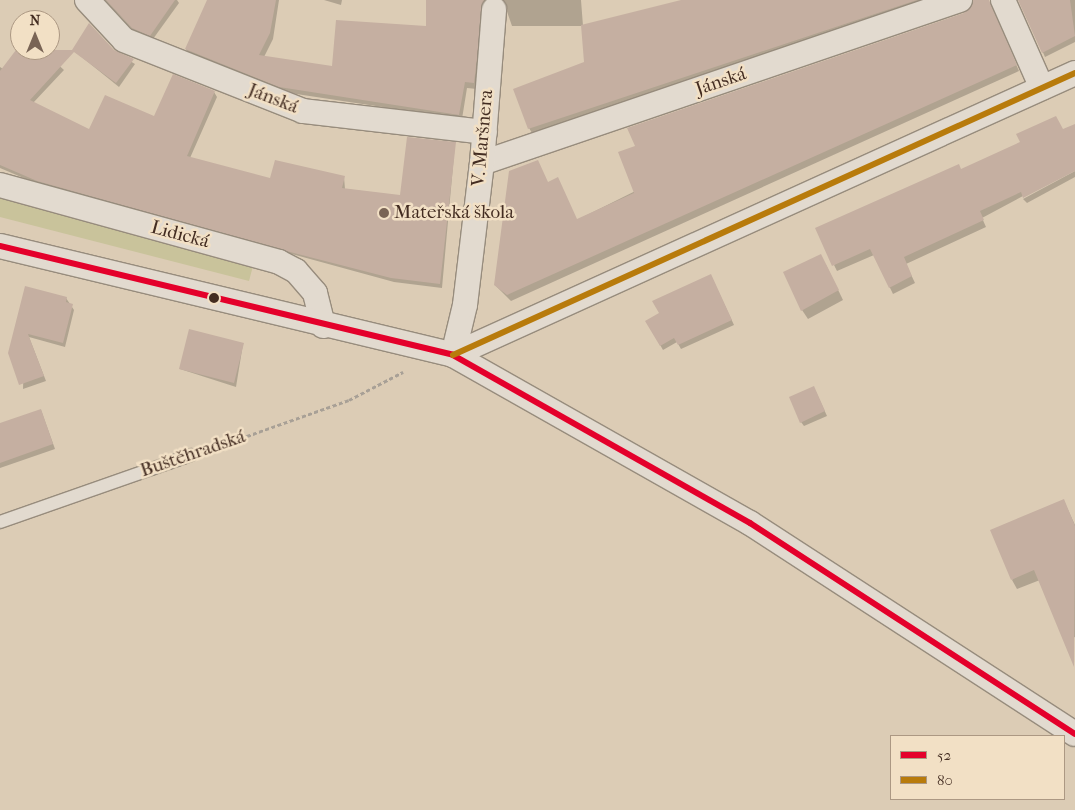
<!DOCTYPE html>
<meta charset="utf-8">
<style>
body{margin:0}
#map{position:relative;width:1075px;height:810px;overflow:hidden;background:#dcccb5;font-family:"IM FELL French Canon",serif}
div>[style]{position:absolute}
.green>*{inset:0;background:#c9c39b}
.shadow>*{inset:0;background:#0003}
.building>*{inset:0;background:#c5afa1}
.path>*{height:3px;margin-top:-1.5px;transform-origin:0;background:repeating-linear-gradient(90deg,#a8a096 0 4px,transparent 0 6.5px)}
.roads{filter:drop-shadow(1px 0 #978c7d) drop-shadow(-1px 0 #978c7d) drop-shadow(0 1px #978c7d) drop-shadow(0 -1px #978c7d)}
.service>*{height:12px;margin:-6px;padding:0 6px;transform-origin:6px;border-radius:6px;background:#e2dacf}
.minor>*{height:24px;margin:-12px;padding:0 12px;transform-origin:12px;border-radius:12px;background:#e2dacf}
.bus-1>*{height:6px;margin:-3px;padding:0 3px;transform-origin:3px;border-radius:3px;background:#e4002b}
.bus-2>*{height:6px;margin:-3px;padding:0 3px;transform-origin:3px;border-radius:3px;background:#b87b0c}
.dots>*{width:14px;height:14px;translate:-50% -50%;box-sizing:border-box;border:2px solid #f2e0c5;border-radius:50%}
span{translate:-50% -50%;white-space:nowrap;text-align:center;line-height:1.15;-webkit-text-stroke:5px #f2e0c5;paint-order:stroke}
.street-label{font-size:19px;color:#432c21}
.poi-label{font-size:19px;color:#432c21}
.left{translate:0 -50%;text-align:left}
.legend{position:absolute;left:890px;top:735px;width:175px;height:65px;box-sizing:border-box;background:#f2e0c5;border:1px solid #ac9883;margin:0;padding:6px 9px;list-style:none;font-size:15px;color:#432c21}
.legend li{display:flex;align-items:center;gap:10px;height:25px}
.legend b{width:25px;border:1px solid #ac9883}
.north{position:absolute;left:10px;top:10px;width:50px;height:50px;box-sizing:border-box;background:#f2e0c5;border:1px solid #ac9883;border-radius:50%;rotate:0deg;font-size:14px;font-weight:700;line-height:20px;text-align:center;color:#432c21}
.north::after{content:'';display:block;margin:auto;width:18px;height:22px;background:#796455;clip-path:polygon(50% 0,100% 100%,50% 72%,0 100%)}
</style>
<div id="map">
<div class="green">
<div style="clip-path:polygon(0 198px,253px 266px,249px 281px,0 217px)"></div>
</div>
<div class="shadow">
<div style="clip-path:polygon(105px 0,177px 0,179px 3px,153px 39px,136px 33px)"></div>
<div style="clip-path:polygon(208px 0,279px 0,273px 39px,264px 57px,333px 67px,428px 28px,428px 0,581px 0,583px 26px,685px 0,934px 0,532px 133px,529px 128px,586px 63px,582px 26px,512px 26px,504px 3px,499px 1px,477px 89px,467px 88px,462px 119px,283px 92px,189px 55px,186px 49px)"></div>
<div style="clip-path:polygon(324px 0,342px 0,341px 5px)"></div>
<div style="clip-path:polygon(1020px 0,1075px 0,1075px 42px,1045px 57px)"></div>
<div style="clip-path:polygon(993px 13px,1019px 71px,511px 301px,495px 285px,548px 183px,577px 220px)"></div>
<div style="clip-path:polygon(20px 47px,42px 50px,64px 70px,33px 103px,90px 131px,155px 118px,214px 92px,217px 97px,190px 158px,271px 180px,344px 177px,345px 189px,401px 196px,455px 144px,442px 288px,394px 282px,40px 185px,0 168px,0 67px,3px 69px)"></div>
<div style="clip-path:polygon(73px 50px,113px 51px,135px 64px,119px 87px)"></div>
<div style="clip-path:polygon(1075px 125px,1075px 168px,982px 218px,986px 227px,906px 264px,915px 283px,893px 294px,874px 255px,837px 271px,834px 265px,961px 170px)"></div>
<div style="clip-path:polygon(1075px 171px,1075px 177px,1027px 203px,1023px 199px)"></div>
<div style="clip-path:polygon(826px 265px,843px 300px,808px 319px,802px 310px)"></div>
<div style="clip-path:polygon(713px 280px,734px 325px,681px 349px,677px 342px,663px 350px,647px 322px)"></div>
<div style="clip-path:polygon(26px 288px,66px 298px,74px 310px,65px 347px,29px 337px,46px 381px,23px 389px)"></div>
<div style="clip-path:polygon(243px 344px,236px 387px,180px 369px)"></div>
<div style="clip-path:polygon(816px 392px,827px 416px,804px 426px,801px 422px)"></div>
<div style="clip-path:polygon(41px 410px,55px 449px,0 468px,0 424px)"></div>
<div style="clip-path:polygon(1064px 501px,1075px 525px,1075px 637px,1066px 640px,1040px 580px,1017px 589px,1012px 580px)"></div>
</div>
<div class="building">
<div style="clip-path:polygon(106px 0,175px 0,150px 36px,132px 28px)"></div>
<div style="clip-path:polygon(207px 0,276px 0,270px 33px,259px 55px,332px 66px,336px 20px,426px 26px,426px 0,484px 0,474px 83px,465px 82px,459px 115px,279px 87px,185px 49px)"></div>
<div style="clip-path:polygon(681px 0,917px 0,528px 129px,513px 89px,584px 62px,581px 25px)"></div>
<div style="clip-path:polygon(973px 0,989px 0,1017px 65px,507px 295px,494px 285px,509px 171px,538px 160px,548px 182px,558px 177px,577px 219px,634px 193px,618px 152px,635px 146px,627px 128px,964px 13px)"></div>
<div style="clip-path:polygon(1018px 0,1070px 0,1075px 36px,1042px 53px)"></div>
<div style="clip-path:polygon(89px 23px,114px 50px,134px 59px,116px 83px,74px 52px,30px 100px,89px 129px,105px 95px,154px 116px,173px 74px,215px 91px,187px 156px,270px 178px,275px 160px,345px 176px,342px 188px,400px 195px,407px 137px,456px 142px,440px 284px,391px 278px,290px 252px,37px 181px,0 165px,0 71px,16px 50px,72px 50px)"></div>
<div style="clip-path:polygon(1056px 116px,1063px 129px,1075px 124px,1075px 171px,1023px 198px,1021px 192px,980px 211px,984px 220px,904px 257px,912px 276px,889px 288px,870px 249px,832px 266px,815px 228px,959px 164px,961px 169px,1020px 142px,1016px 134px)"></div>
<div style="clip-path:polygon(821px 254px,839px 290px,801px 311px,783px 272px)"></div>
<div style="clip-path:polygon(711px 274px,732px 320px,678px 345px,674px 338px,660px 346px,645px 321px,659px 313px,652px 301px)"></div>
<div style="clip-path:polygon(25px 286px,67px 297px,66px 302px,73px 304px,63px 343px,28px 334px,44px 376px,19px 385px,8px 353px)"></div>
<div style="clip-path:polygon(189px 329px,244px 343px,234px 383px,179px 369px)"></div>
<div style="clip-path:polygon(814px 386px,825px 411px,800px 423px,789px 397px)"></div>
<div style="clip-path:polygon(41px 409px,53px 444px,0 463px,0 423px)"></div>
<div style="clip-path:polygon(1064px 499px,1075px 526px,1074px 667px,1034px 570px,1011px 580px,990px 530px)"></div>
</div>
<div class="path">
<div style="left:210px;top:449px;width:147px;rotate:-19.4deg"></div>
<div style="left:349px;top:400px;width:61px;rotate:-27.4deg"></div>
</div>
<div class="roads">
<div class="service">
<div style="left:0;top:522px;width:202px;rotate:-19.3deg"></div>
</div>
<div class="minor">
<div style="left:87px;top:0;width:54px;rotate:47.2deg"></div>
<div style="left:124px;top:40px;width:193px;rotate:21.6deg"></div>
<div style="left:303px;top:111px;width:183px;rotate:6.6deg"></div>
<div style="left:1003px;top:0;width:96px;rotate:66.1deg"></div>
<div style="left:482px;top:163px;width:505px;rotate:-18.83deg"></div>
<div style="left:0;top:185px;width:289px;rotate:15.4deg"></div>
<div style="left:279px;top:262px;width:19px;rotate:28deg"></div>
<div style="left:296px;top:271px;width:29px;rotate:49deg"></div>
<div style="left:315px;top:293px;width:34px;rotate:76deg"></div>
<div style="left:0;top:246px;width:466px;rotate:13.5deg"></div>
<div style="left:453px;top:355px;width:341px;rotate:29.5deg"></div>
<div style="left:750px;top:523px;width:387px;rotate:33deg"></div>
<div style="left:453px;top:355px;width:683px;rotate:-24.39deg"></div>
<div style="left:453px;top:355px;width:51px;rotate:-76.5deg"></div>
<div style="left:465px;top:305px;width:143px;rotate:-83.2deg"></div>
<div style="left:482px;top:163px;width:154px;rotate:-85.5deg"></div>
</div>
</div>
<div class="bus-1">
<div style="left:0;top:246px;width:466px;rotate:13.5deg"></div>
<div style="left:453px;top:355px;width:341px;rotate:29.5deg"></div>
<div style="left:750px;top:523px;width:387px;rotate:33deg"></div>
</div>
<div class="bus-2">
<div style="left:453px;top:355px;width:683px;rotate:-24.39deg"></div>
</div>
<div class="dots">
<div style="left:384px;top:213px;background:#796455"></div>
<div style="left:214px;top:298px;background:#432c21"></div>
</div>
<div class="street-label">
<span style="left:721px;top:82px;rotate:-19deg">Jánská</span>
<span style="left:273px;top:99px;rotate:21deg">Jánská</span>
<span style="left:483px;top:138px;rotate:-85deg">V. Maršnera</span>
<span style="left:180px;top:235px;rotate:15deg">Lidická</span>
<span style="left:193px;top:454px;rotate:-19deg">Buštěhradská</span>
</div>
<div class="poi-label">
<span class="left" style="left:394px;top:213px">Mateřská škola</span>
</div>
<ul class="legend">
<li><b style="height:6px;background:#e4002b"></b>52</li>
<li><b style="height:6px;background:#b87b0c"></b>80</li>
</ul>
<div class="north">N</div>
</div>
